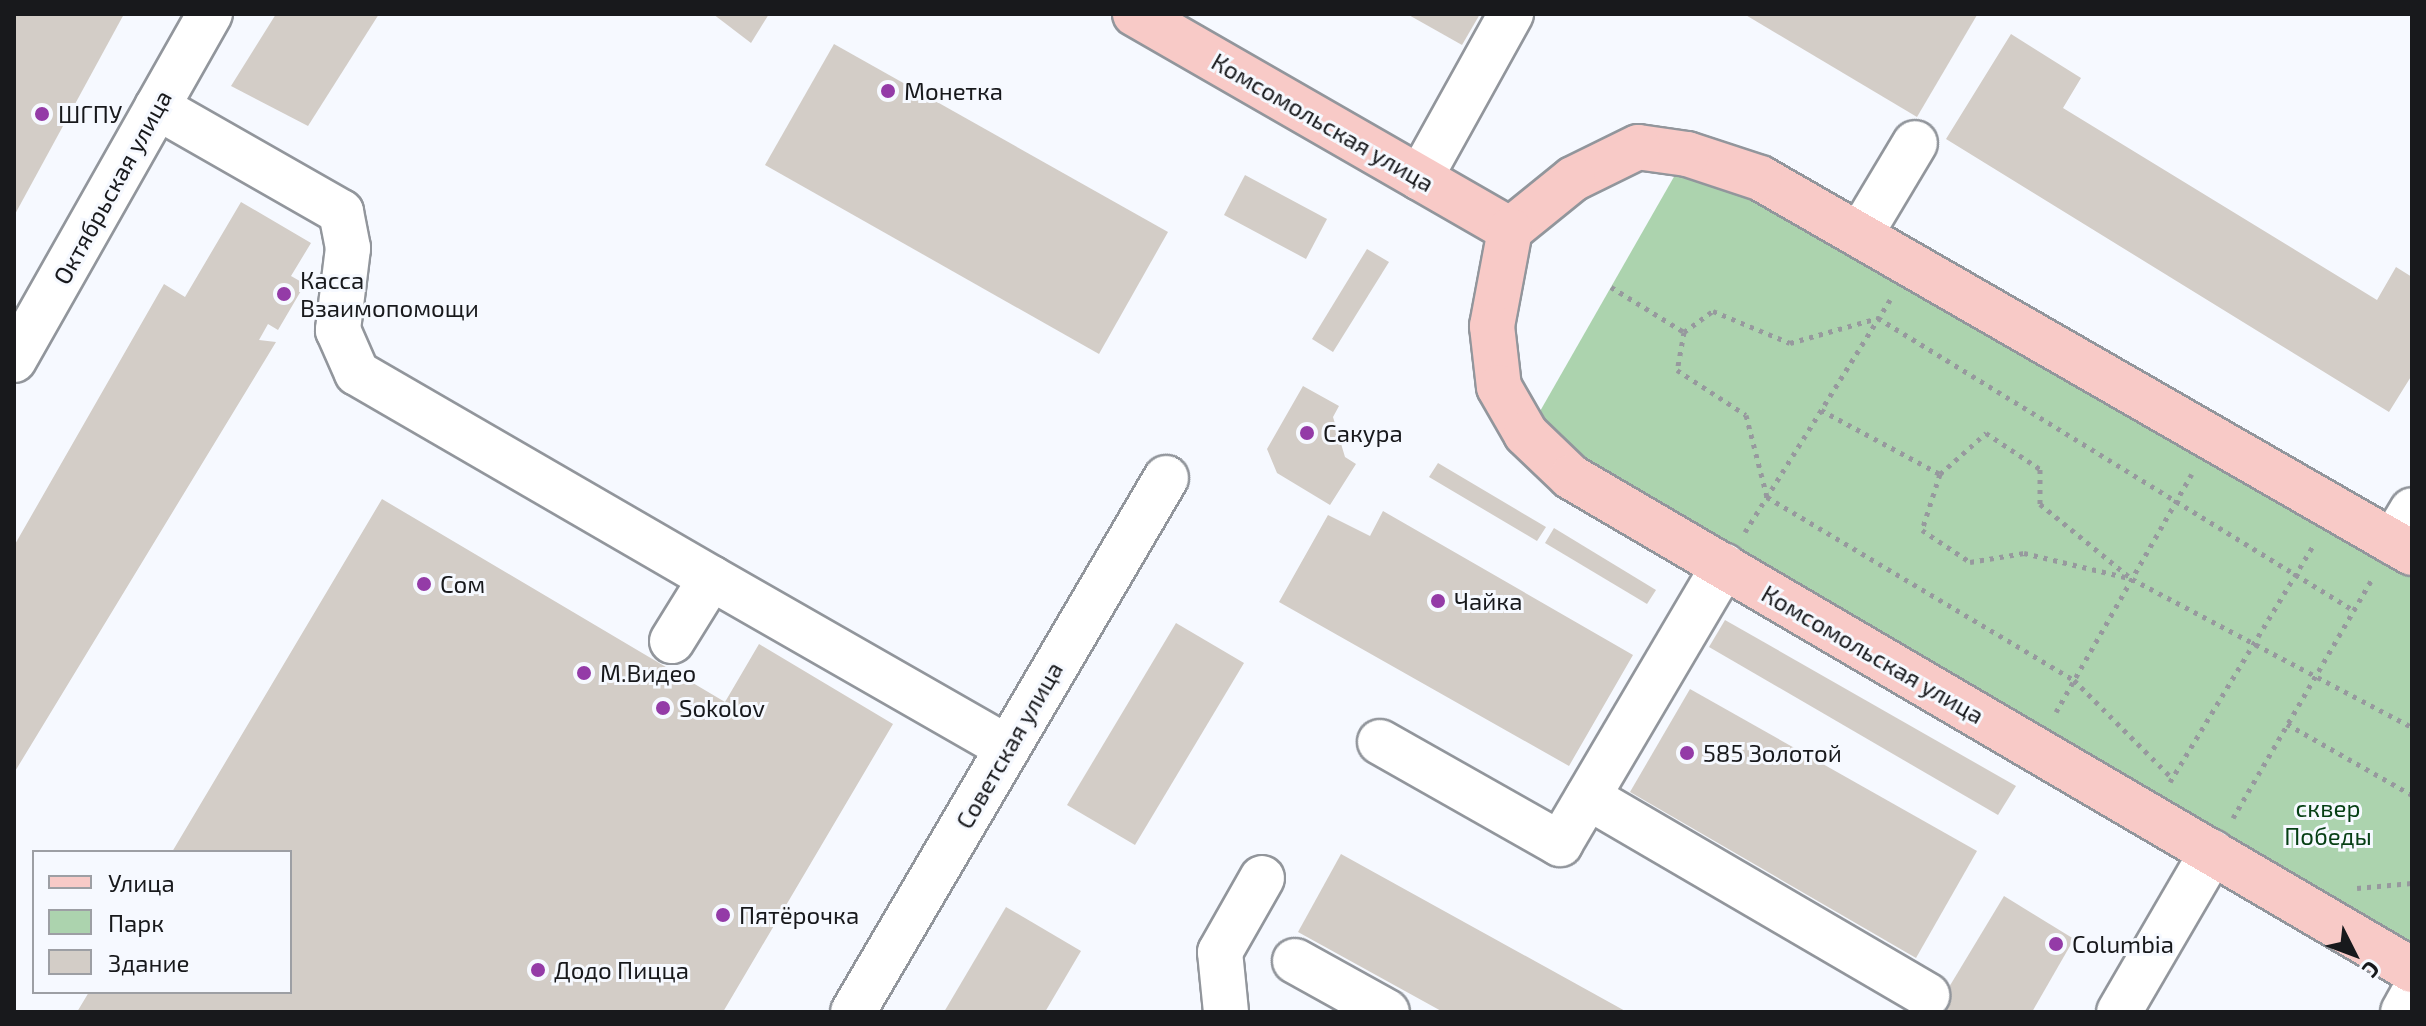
<!DOCTYPE html>
<meta charset="utf-8">
<style>
body{margin:0}
#map{position:relative;width:2426px;height:1026px;overflow:hidden;background:#f6f9ff;font-family:"Exo 2",sans-serif}
div>[style]{position:absolute}
.green>*{inset:0;background:#acd3ae}
.building>*{inset:0;background:#d3cdc7}
.path>*{height:5px;margin-top:-2.5px;transform-origin:0;background:repeating-linear-gradient(90deg,#97999e 0 4px,transparent 0 10px)}
.roads{filter:drop-shadow(2px 0 #92969c) drop-shadow(-2px 0 #92969c) drop-shadow(0 2px #92969c) drop-shadow(0 -2px #92969c)}
.minor>*{height:44px;margin:-22px;padding:0 22px;transform-origin:22px;border-radius:22px;background:#fff}
.major>*{height:44px;margin:-22px;padding:0 22px;transform-origin:22px;border-radius:22px;background:#f8cac7}
.dots>*{width:22px;height:22px;translate:-50% -50%;box-sizing:border-box;border:4px solid #f6f9ff;border-radius:50%}
span{translate:-50% -50%;white-space:nowrap;text-align:center;line-height:1.15;-webkit-text-stroke:6px #f6f9ff;paint-order:stroke}
.poi-label{font-size:24px;color:#18191c}
.left{translate:0 -50%;text-align:left}
.street-label{font-size:24px;color:#18191c}
.park-label{font-size:24px;color:#063f14}
.frame{position:absolute;inset:0;border:16px solid #18191c;pointer-events:none}
.legend{position:absolute;left:32px;top:850px;width:260px;height:144px;box-sizing:border-box;background:#f6f9ff;border:2px solid #9d9fa4;margin:0;padding:10px 14px;list-style:none;font-size:24px;color:#18191c}
.legend li{display:flex;align-items:center;gap:16px;height:40px}
.legend b{width:40px;border:2px solid #9d9fa4}
.north{position:absolute;left:2314px;top:914px;width:80px;height:80px;-webkit-text-stroke:6px #f6f9ff;paint-order:stroke;rotate:132deg;font-size:22px;font-weight:700;line-height:32px;text-align:center;color:#18191c}
.north::after{content:'';display:block;margin:auto;width:28px;height:36px;background:#18191c;clip-path:polygon(50% 0,100% 100%,50% 72%,0 100%)}
</style>
<div id="map">
<div class="green">
<div style="clip-path:polygon(1687px 154px,2412px 553px,2412px 970px,1527px 434px)"></div>
</div>
<div class="building">
<div style="clip-path:polygon(14px 14px,124px 14px,14px 216px)"></div>
<div style="clip-path:polygon(276px 14px,379px 14px,308px 126px,231px 86px)"></div>
<div style="clip-path:polygon(713px 14px,769px 14px,751px 43px)"></div>
<div style="clip-path:polygon(1407px 14px,1480px 14px,1462px 45px)"></div>
<div style="clip-path:polygon(1744px 14px,1975px 14px,1977px 15px,1917px 117px)"></div>
<div style="clip-path:polygon(2011px 34px,2081px 78px,2063px 108px,2377px 300px,2396px 267px,2412px 277px,2412px 375px,2389px 412px,1946px 139px)"></div>
<div style="clip-path:polygon(834px 44px,1168px 232px,1099px 354px,765px 165px)"></div>
<div style="clip-path:polygon(1245px 175px,1327px 219px,1306px 259px,1224px 215px)"></div>
<div style="clip-path:polygon(241px 202px,311px 243px,291px 276px,305px 284px,278px 330px,268px 324px,259px 340px,276px 342px,14px 773px,14px 546px,164px 284px,185px 297px)"></div>
<div style="clip-path:polygon(1367px 249px,1389px 262px,1333px 352px,1312px 339px)"></div>
<div style="clip-path:polygon(1303px 386px,1339px 406px,1333px 417px,1345px 457px,1356px 464px,1330px 505px,1277px 473px,1267px 449px)"></div>
<div style="clip-path:polygon(1438px 463px,1546px 527px,1537px 541px,1429px 477px)"></div>
<div style="clip-path:polygon(382px 499px,725px 702px,759px 644px,893px 724px,723px 1012px,77px 1012px,89px 992px,290px 992px,290px 852px,172px 852px)"></div>
<div style="clip-path:polygon(1383px 511px,1633px 655px,1569px 766px,1279px 602px,1328px 515px,1370px 536px)"></div>
<div style="clip-path:polygon(1554px 528px,1656px 590px,1647px 604px,1545px 543px)"></div>
<div style="clip-path:polygon(1725px 620px,2016px 786px,1998px 815px,1709px 647px)"></div>
<div style="clip-path:polygon(1176px 623px,1244px 663px,1135px 845px,1067px 805px)"></div>
<div style="clip-path:polygon(1690px 689px,1977px 851px,1916px 958px,1630px 792px)"></div>
<div style="clip-path:polygon(1341px 854px,1627px 1012px,1443px 1012px,1298px 932px)"></div>
<div style="clip-path:polygon(2004px 896px,2074px 939px,2032px 1012px,1934px 1012px)"></div>
<div style="clip-path:polygon(1006px 907px,1081px 951px,1045px 1012px,944px 1012px)"></div>
</div>
<div class="path">
<div style="left:1611px;top:287px;width:86px;rotate:31.7deg"></div>
<div style="left:1684px;top:332px;width:36px;rotate:-36deg"></div>
<div style="left:1713px;top:311px;width:83px;rotate:22.6deg"></div>
<div style="left:1790px;top:343px;width:91px;rotate:-15.9deg"></div>
<div style="left:1878px;top:318px;width:558px;rotate:31.58deg"></div>
<div style="left:1684px;top:332px;width:39px;rotate:100deg"></div>
<div style="left:1677px;top:370px;width:82px;rotate:33.1deg"></div>
<div style="left:1746px;top:415px;width:85px;rotate:75.6deg"></div>
<div style="left:1767px;top:497px;width:357px;rotate:30.8deg"></div>
<div style="left:2074px;top:680px;width:136px;rotate:45deg"></div>
<div style="left:1821px;top:410px;width:135px;rotate:28.3deg"></div>
<div style="left:1940px;top:474px;width:62px;rotate:-41.7deg"></div>
<div style="left:1986px;top:433px;width:65px;rotate:33.7deg"></div>
<div style="left:2040px;top:469px;width:35px;rotate:90deg"></div>
<div style="left:2040px;top:504px;width:119px;rotate:39.2deg"></div>
<div style="left:2132px;top:579px;width:317px;rotate:27.9deg"></div>
<div style="left:1940px;top:474px;width:59px;rotate:107.8deg"></div>
<div style="left:1922px;top:530px;width:58px;rotate:33.7deg"></div>
<div style="left:1970px;top:562px;width:55px;rotate:-9.5deg"></div>
<div style="left:2024px;top:553px;width:108px;rotate:13.4deg"></div>
<div style="left:1745px;top:532px;width:274px;rotate:-58deg"></div>
<div style="left:2056px;top:712px;width:274px;rotate:-60.3deg"></div>
<div style="left:2287px;top:724px;width:144px;rotate:29.6deg"></div>
<div style="left:2170px;top:782px;width:278px;rotate:-58.8deg"></div>
<div style="left:2233px;top:818px;width:279px;rotate:-59.8deg"></div>
<div style="left:2357px;top:888px;width:55px;rotate:-5.2deg"></div>
</div>
<div class="roads">
<div class="minor">
<div style="left:157px;top:107px;width:212px;rotate:29.7deg"></div>
<div style="left:341px;top:212px;width:37px;rotate:79deg"></div>
<div style="left:348px;top:248px;width:83px;rotate:97deg"></div>
<div style="left:338px;top:330px;width:47px;rotate:66.2deg"></div>
<div style="left:357px;top:373px;width:409px;rotate:30.1deg"></div>
<div style="left:1420px;top:178px;width:188px;rotate:-61deg"></div>
<div style="left:1860px;top:235px;width:107px;rotate:-59.1deg"></div>
<div style="left:14px;top:360px;width:398px;rotate:-60.5deg"></div>
<div style="left:2393px;top:542px;width:37px;rotate:-59deg"></div>
<div style="left:672px;top:641px;width:74px;rotate:-58.2deg"></div>
<div style="left:711px;top:578px;width:342px;rotate:29.8deg"></div>
<div style="left:1380px;top:742px;width:207px;rotate:29.5deg"></div>
<div style="left:1560px;top:844px;width:323px;rotate:-59.5deg"></div>
<div style="left:1588px;top:797px;width:393px;rotate:30.3deg"></div>
<div style="left:1295px;top:961px;width:105px;rotate:29deg"></div>
<div style="left:853px;top:1012px;width:619px;rotate:-59.62deg"></div>
<div style="left:1226px;top:1012px;width:60px;rotate:-95.7deg"></div>
<div style="left:1220px;top:952px;width:85px;rotate:-60.4deg"></div>
<div style="left:2119px;top:1012px;width:185px;rotate:-59.8deg"></div>
<div style="left:2403px;top:1012px;width:18px;rotate:-61deg"></div>
</div>
<div class="major">
<div style="left:1135px;top:14px;width:433px;rotate:29.9deg"></div>
<div style="left:2412px;top:553px;width:752px;rotate:-150.09deg"></div>
<div style="left:1760px;top:178px;width:77px;rotate:-161.8deg"></div>
<div style="left:1687px;top:154px;width:49px;rotate:-171.9deg"></div>
<div style="left:1638px;top:147px;width:72px;rotate:153.8deg"></div>
<div style="left:1573px;top:179px;width:81px;rotate:141deg"></div>
<div style="left:1510px;top:230px;width:98px;rotate:100.6deg"></div>
<div style="left:1492px;top:326px;width:61px;rotate:83.5deg"></div>
<div style="left:1499px;top:387px;width:54px;rotate:60.1deg"></div>
<div style="left:1526px;top:434px;width:62px;rotate:43.7deg"></div>
<div style="left:1571px;top:477px;width:975px;rotate:30.38deg"></div>
</div>
</div>
<div class="dots">
<div style="left:888px;top:91px;background:#943ba7"></div>
<div style="left:42px;top:114px;background:#943ba7"></div>
<div style="left:284px;top:294px;background:#943ba7"></div>
<div style="left:1307px;top:433px;background:#943ba7"></div>
<div style="left:424px;top:584px;background:#943ba7"></div>
<div style="left:1438px;top:601px;background:#943ba7"></div>
<div style="left:584px;top:673px;background:#943ba7"></div>
<div style="left:663px;top:708px;background:#943ba7"></div>
<div style="left:1687px;top:753px;background:#943ba7"></div>
<div style="left:723px;top:915px;background:#943ba7"></div>
<div style="left:2056px;top:944px;background:#943ba7"></div>
<div style="left:538px;top:970px;background:#943ba7"></div>
</div>
<div class="poi-label">
<span class="left" style="left:904px;top:91px">Монетка</span>
<span class="left" style="left:58px;top:114px">ШГПУ</span>
<span class="left" style="left:300px;top:294px">Касса<br>Взаимопомощи</span>
<span class="left" style="left:1323px;top:433px">Сакура</span>
<span class="left" style="left:440px;top:584px">Сом</span>
<span class="left" style="left:1454px;top:601px">Чайка</span>
<span class="left" style="left:600px;top:673px">М.Видео</span>
<span class="left" style="left:679px;top:708px">Sokolov</span>
<span class="left" style="left:1703px;top:753px">585 Золотой</span>
<span class="left" style="left:739px;top:915px">Пятёрочка</span>
<span class="left" style="left:2072px;top:944px">Columbia</span>
<span class="left" style="left:554px;top:970px">Додо Пицца</span>
</div>
<div class="street-label">
<span style="left:1323px;top:122px;rotate:30deg">Комсомольская улица</span>
<span style="left:112px;top:187px;rotate:-61deg">Октябрьская улица</span>
<span style="left:1873px;top:654px;rotate:30deg">Комсомольская улица</span>
<span style="left:1009px;top:745px;rotate:-60deg">Советская улица</span>
</div>
<div class="park-label">
<span style="left:2328px;top:822px">сквер<br>Победы</span>
</div>
<div class="frame"></div>
<ul class="legend">
<li><b style="height:10px;background:#f8cac7"></b>Улица</li>
<li><b style="height:22px;background:#acd3ae"></b>Парк</li>
<li><b style="height:22px;background:#d3cdc7"></b>Здание</li>
</ul>
<div class="north">С</div>
</div>
